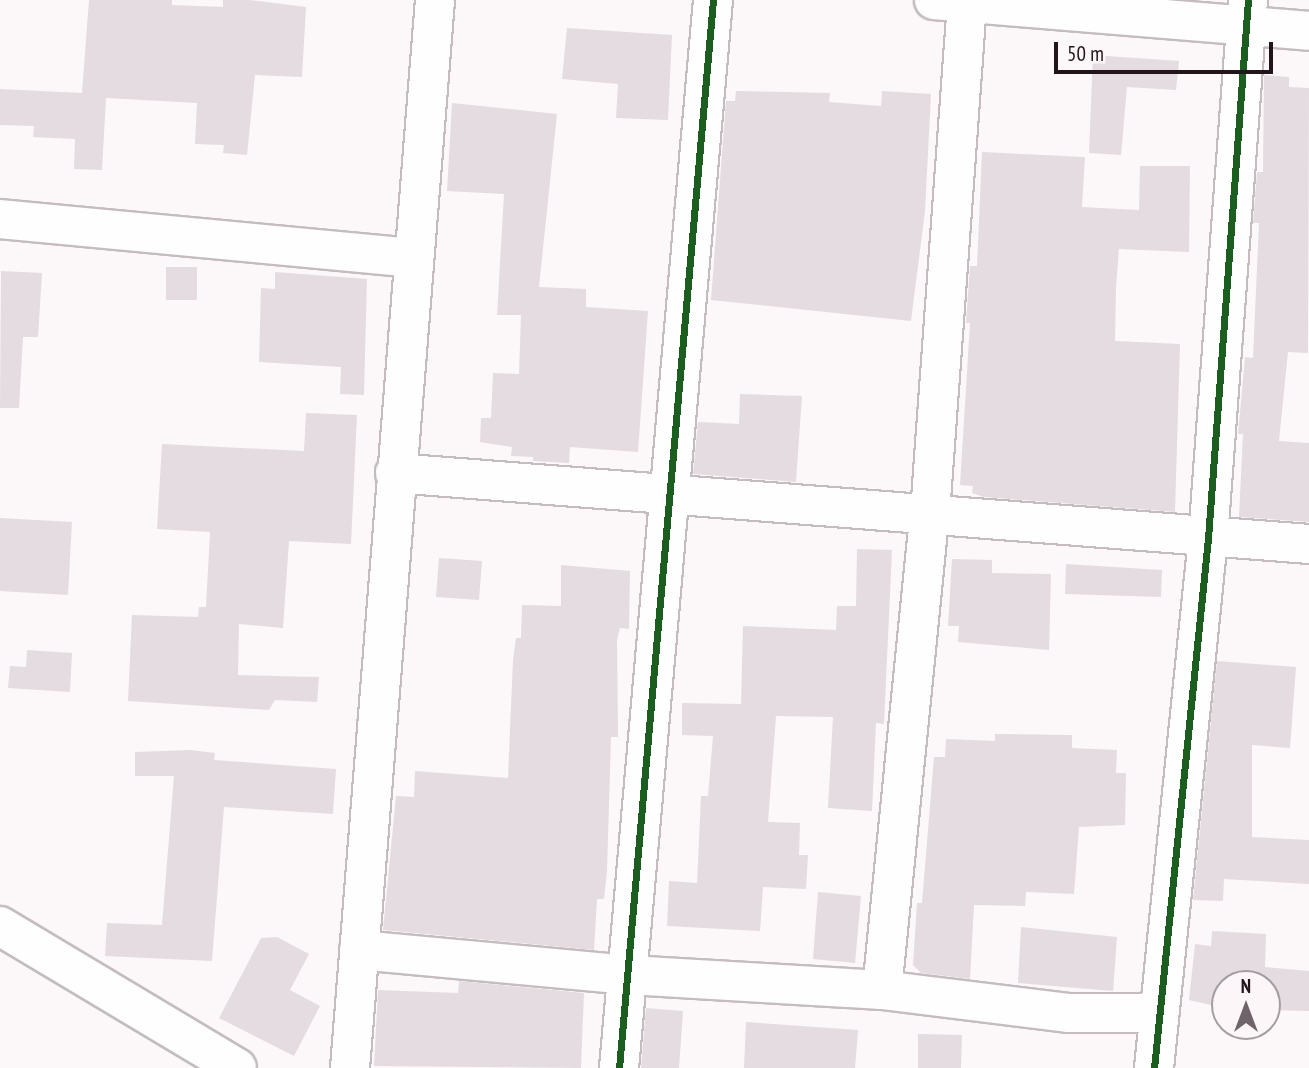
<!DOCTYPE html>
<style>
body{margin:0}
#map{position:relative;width:1309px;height:1068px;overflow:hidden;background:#fcf7f9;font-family:"PT Sans Narrow",sans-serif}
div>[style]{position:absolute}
.building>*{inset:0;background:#e4dce0}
.roads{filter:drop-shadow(2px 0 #c4bcbf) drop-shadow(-2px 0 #c4bcbf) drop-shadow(0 2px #c4bcbf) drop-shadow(0 -2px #c4bcbf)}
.minor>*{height:38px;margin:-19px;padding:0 19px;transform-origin:19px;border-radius:19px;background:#fffefe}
.cycleway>*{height:7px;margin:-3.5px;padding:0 3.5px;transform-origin:3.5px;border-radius:3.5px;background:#1b5e20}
span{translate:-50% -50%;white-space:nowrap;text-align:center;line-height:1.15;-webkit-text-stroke:5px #fdf6f9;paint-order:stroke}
.north{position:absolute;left:1211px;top:970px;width:70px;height:70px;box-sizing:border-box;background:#fdf6f9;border:2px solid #a59ca0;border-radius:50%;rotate:0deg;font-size:19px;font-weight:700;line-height:28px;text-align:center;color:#21151b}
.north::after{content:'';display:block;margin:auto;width:24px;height:32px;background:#6e6469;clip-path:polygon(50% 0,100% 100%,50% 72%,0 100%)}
.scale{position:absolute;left:1054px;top:42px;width:219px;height:32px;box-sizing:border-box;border:4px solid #21151b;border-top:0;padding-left:9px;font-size:21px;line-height:24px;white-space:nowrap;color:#21151b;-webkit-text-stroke:5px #fdf6f9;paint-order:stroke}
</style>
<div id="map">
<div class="building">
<div style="clip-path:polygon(89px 0,172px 0,172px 5px,223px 7px,223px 0,249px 0,306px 7px,302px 77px,255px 75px,247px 155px,223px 153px,224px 145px,195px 144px,197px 103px,106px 98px,102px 170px,74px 169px,75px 139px,33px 137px,34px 126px,0 125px,0 89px,82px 93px)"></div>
<div style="clip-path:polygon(567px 28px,672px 35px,668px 120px,616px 118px,618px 84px,562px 79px)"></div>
<div style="clip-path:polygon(1093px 55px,1179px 61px,1176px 90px,1127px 87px,1121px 155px,1089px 153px)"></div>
<div style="clip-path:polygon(1264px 75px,1289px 77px,1289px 87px,1309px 88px,1308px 353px,1288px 352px,1279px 441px,1309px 443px,1309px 522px,1239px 517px,1243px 434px,1238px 434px,1245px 357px,1253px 358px,1259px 223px,1253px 223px,1257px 172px,1263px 172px)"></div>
<div style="clip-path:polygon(736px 91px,830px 93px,829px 102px,881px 106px,882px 91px,931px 94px,925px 211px,911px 321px,711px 300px,726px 101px,735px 101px)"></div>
<div style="clip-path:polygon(452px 103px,557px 114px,539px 287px,586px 289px,586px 307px,648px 311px,638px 452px,570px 447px,569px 463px,533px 461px,533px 457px,511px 456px,512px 447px,480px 442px,481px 418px,491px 418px,493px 373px,519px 374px,521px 315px,497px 315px,504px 194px,447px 191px)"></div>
<div style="clip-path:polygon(982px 152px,1085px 157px,1082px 207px,1139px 210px,1140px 166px,1190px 166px,1189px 252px,1119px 249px,1116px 288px,1115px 341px,1180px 344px,1175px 512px,984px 497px,972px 493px,973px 486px,960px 485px,970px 323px,966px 323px,970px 266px,977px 266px)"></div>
<div style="clip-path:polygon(166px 267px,197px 267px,197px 300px,166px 300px)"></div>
<div style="clip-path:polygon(1px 271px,42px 273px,38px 337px,23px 337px,19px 408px,0 408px)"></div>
<div style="clip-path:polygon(275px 272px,367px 279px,364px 395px,340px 394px,341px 367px,259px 362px,261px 288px,275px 289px)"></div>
<div style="clip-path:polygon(740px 394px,802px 396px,796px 482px,693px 474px,698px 422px,739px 424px)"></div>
<div style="clip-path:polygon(306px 413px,357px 415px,351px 544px,289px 541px,283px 628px,239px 624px,238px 675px,319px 677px,317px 702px,275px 700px,269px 710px,128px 701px,132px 615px,198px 617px,199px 607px,206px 607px,210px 532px,157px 529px,162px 444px,304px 451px)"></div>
<div style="clip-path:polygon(0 518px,72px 522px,68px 595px,0 591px)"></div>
<div style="clip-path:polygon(857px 549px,892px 550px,884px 724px,876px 723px,872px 811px,828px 808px,833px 717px,776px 716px,768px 822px,800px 823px,799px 855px,808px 855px,806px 889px,763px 887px,760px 931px,667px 926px,669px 881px,697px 883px,701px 796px,708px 796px,713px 736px,682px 735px,682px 703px,741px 704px,743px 626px,836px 630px,837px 606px,856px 606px)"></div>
<div style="clip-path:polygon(439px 558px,482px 561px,479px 600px,436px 597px)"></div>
<div style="clip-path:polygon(952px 559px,992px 560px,992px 573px,1051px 574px,1049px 650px,958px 642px,959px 626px,948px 626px)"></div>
<div style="clip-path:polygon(1066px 564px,1162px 570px,1161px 597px,1065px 594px)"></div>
<div style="clip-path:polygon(561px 565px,630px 571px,629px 629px,620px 628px,617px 640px,618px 737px,611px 737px,607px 871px,604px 899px,597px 899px,594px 950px,383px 930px,396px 796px,414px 797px,415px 771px,508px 778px,513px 660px,516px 638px,521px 638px,522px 605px,561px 606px)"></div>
<div style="clip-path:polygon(27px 650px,72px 653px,70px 692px,8px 688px,10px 666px,26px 667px)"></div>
<div style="clip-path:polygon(1217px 661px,1296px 667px,1290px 748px,1252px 745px,1252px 837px,1309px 840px,1309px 884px,1224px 879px,1223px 901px,1193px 900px)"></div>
<div style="clip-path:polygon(995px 734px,1072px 735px,1072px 748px,1117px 750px,1116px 773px,1126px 773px,1125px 825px,1079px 827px,1074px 894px,1026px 892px,1025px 906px,974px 905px,970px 979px,921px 973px,913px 965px,917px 903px,922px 903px,934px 757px,945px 757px,946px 739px,995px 741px)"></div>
<div style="clip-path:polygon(190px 750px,215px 753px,214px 760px,336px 769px,333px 814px,224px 807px,212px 961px,105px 956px,107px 923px,162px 925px,174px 776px,135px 776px,135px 752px)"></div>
<div style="clip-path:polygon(818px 892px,861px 896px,855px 963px,813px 959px)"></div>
<div style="clip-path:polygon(1021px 927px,1117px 937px,1113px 991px,1018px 983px)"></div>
<div style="clip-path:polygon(1212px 931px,1266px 934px,1265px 967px,1309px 971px,1309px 1011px,1267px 1010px,1267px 984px,1225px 984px,1225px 1008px,1189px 1000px,1195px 944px,1211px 946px)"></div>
<div style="clip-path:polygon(277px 937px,309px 954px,290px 990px,320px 1006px,294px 1056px,219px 1018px,261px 938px)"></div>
<div style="clip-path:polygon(459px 981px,584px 993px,581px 1068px,374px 1066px,378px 990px,458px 993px)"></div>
<div style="clip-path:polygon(646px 1008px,683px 1011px,679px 1068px,641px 1068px)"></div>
<div style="clip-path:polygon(746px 1022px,858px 1030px,855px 1068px,744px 1068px)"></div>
<div style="clip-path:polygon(918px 1034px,962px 1035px,961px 1068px,918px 1068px)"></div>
</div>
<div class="roads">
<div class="minor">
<div style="left:934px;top:0;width:376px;rotate:4.7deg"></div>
<div style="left:0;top:219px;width:416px;rotate:5.4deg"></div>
<div style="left:395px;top:473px;width:917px;rotate:4.44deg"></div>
<div style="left:0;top:926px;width:276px;rotate:30.9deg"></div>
<div style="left:359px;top:950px;width:271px;rotate:5.3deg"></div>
<div style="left:629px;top:975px;width:253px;rotate:3.4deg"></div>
<div style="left:882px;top:990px;width:187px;rotate:7deg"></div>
<div style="left:1068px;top:1013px;width:88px"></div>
<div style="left:882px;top:990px;width:479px;rotate:-84.3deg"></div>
<div style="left:930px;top:513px;width:511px;rotate:-85.85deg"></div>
<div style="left:350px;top:1068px;width:1071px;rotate:-85.45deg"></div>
<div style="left:619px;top:1068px;width:1072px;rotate:-84.97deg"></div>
<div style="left:1154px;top:1068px;width:533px;rotate:-84.18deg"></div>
<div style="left:1208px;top:538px;width:539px;rotate:-85.75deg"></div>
</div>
</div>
<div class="cycleway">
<div style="left:619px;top:1068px;width:1072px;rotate:-84.97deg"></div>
<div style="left:1154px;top:1068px;width:533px;rotate:-84.18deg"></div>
<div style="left:1208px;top:538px;width:539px;rotate:-85.75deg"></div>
</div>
<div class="north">N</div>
<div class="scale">50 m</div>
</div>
